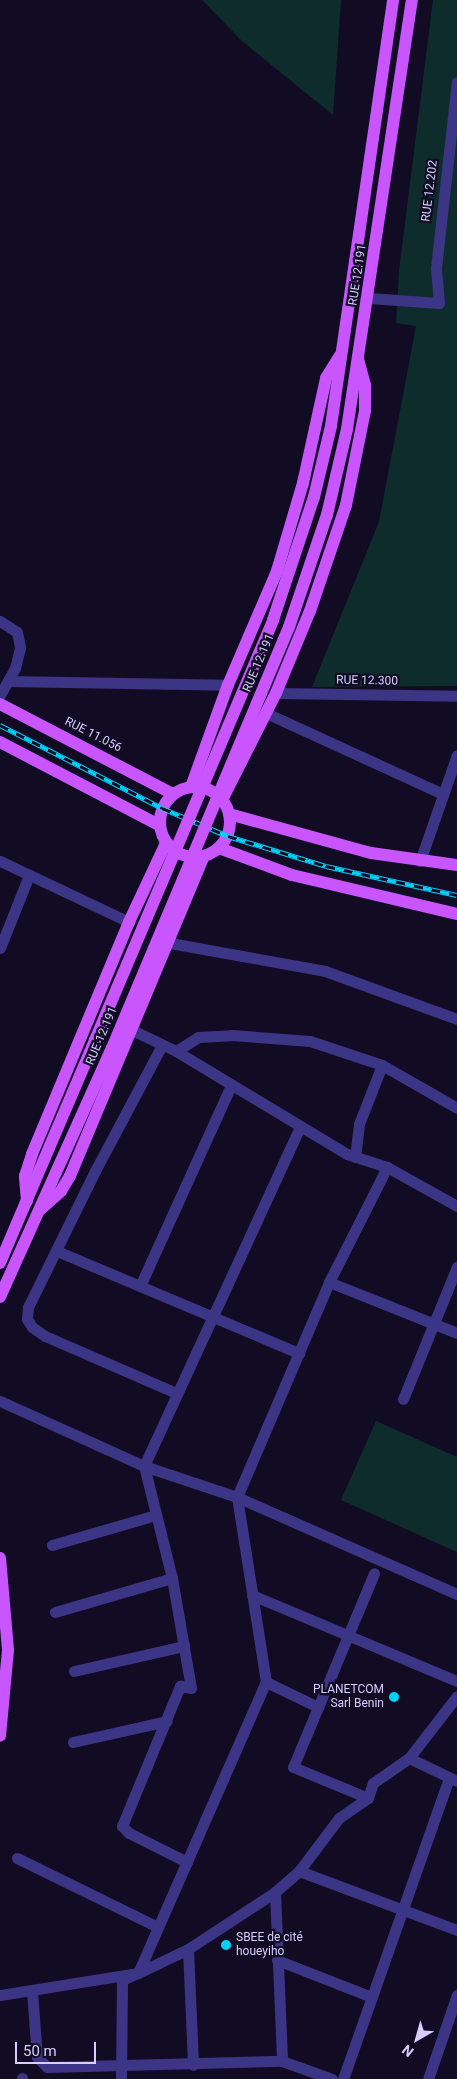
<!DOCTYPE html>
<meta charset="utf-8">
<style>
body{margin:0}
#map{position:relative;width:457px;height:2079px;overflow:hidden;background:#110c23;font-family:Roboto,sans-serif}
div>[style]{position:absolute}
.green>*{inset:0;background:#0f2c2d}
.minor>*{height:11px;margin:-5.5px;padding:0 5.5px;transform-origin:5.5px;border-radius:5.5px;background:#3c3485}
.major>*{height:12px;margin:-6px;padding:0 6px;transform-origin:6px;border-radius:6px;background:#c955ff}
.major>.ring{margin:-6px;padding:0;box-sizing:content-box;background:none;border:12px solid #c955ff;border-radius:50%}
.rail>*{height:5px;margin-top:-2.5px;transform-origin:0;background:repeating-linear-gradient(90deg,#110c23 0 9px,#00d2f9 0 18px);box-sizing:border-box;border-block:1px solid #00d2f9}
.major-bridge>*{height:12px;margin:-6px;padding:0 6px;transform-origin:6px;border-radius:6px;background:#c955ff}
.dots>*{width:14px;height:14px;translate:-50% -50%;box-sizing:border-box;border:2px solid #110c23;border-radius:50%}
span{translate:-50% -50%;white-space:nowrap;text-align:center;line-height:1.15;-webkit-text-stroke:4.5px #110c23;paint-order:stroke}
.street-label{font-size:12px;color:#d6ceff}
.poi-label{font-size:12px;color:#d6ceff}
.right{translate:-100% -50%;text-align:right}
.left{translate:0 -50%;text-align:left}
.north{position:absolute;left:392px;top:2014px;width:50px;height:50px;-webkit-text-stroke:4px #110c23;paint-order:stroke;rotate:218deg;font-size:14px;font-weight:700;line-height:20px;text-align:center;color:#d6ceff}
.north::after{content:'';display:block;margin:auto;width:18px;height:22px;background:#d6ceff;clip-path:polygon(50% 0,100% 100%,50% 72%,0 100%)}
.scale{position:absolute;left:15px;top:2042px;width:81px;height:22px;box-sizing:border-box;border:2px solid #d6ceff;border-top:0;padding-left:6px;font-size:15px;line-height:18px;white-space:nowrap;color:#d6ceff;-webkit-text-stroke:4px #110c23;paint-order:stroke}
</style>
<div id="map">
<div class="green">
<div style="clip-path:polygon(202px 0,341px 0,333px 115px,242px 41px)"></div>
<div style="clip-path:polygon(433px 0,457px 0,457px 686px,312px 687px,379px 522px,416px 326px,396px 323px,399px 271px)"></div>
<div style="clip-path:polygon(376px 1421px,457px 1457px,457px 1552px,341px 1500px)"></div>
</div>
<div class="minor">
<div style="left:369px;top:298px;width:70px;rotate:4.1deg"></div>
<div style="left:439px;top:303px;width:35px;rotate:-95deg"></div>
<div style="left:436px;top:268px;width:187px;rotate:-83.6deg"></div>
<div style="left:0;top:621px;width:20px;rotate:33deg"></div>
<div style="left:17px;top:632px;width:16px;rotate:79deg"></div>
<div style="left:20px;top:648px;width:21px;rotate:104deg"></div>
<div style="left:15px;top:668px;width:31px;rotate:119deg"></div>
<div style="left:8px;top:681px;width:220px;rotate:1deg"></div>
<div style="left:276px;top:693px;width:181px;rotate:0.9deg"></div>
<div style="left:266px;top:713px;width:195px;rotate:24.6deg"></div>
<div style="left:0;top:861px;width:143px;rotate:25.3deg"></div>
<div style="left:420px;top:861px;width:112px;rotate:-70.8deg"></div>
<div style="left:170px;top:943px;width:158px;rotate:10.2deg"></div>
<div style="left:325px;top:971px;width:140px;rotate:20deg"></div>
<div style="left:0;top:948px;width:79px;rotate:-68.3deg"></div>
<div style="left:132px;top:1030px;width:49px;rotate:25.5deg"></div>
<div style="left:176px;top:1051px;width:200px;rotate:31.1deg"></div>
<div style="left:347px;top:1154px;width:42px;rotate:18deg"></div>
<div style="left:387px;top:1167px;width:80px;rotate:29.1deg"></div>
<div style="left:162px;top:1045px;width:143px;rotate:118deg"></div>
<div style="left:95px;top:1171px;width:152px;rotate:116.2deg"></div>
<div style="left:28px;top:1307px;width:12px;rotate:95deg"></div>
<div style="left:27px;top:1319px;width:9px;rotate:58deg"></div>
<div style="left:32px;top:1327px;width:16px;rotate:35deg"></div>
<div style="left:45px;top:1336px;width:143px;rotate:23.5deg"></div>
<div style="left:176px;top:1051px;width:26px;rotate:-32deg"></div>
<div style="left:198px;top:1037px;width:34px;rotate:-3deg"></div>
<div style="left:232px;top:1035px;width:78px;rotate:4.4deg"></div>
<div style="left:310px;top:1041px;width:76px;rotate:18.4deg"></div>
<div style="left:382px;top:1065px;width:86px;rotate:29.8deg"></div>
<div style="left:355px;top:1157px;width:33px;rotate:-83deg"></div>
<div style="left:359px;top:1124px;width:63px;rotate:-68.7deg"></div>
<div style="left:57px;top:1251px;width:263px;rotate:22.9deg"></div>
<div style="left:329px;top:1282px;width:138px;rotate:21.7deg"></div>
<div style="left:140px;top:1286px;width:221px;rotate:-65.6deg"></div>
<div style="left:403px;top:1399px;width:143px;rotate:-67.8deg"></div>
<div style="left:0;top:1401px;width:158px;rotate:24.3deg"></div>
<div style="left:144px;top:1466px;width:98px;rotate:18.4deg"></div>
<div style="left:237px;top:1497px;width:240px;rotate:23.8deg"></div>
<div style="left:52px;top:1545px;width:108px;rotate:-16.1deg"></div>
<div style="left:252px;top:1595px;width:222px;rotate:22.8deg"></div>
<div style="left:55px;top:1612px;width:122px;rotate:-16.2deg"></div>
<div style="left:74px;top:1671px;width:113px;rotate:-12.8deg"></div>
<div style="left:266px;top:1682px;width:58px;rotate:25.7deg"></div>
<div style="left:73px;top:1742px;width:96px;rotate:-12.6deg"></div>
<div style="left:409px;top:1758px;width:53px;rotate:25.6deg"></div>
<div style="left:368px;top:1798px;width:81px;rotate:-157.5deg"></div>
<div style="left:293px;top:1767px;width:210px;rotate:-67.3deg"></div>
<div style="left:17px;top:1858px;width:157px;rotate:26.1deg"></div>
<div style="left:187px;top:1862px;width:65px;rotate:-153.4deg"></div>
<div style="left:129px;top:1833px;width:10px;rotate:-135deg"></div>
<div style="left:122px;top:1826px;width:152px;rotate:-67.5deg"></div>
<div style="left:180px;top:1686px;width:11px;rotate:10deg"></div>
<div style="left:191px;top:1688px;width:112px;rotate:-99.8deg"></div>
<div style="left:172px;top:1578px;width:115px;rotate:-104deg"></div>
<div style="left:144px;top:1466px;width:373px;rotate:-65.3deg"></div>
<div style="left:299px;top:1871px;width:169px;rotate:20.5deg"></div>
<div style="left:275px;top:1892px;width:169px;rotate:87.6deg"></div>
<div style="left:188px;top:1949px;width:116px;rotate:87.5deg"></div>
<div style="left:277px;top:1960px;width:102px;rotate:21.3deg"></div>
<div style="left:32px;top:1991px;width:66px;rotate:85.7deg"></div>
<div style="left:37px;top:2057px;width:14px;rotate:45deg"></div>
<div style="left:47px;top:2067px;width:235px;rotate:-1.5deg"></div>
<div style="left:282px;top:2061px;width:53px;rotate:19.8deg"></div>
<div style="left:0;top:1995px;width:140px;rotate:-9.1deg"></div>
<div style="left:138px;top:1973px;width:55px;rotate:-25.6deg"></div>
<div style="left:188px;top:1949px;width:104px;rotate:-33.2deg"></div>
<div style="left:275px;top:1892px;width:32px;rotate:-41deg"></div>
<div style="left:299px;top:1871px;width:66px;rotate:-53deg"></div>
<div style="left:339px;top:1818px;width:35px;rotate:-35deg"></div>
<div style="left:368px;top:1798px;width:16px;rotate:-72deg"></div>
<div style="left:373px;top:1783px;width:44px;rotate:-34.8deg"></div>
<div style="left:409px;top:1758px;width:78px;rotate:-52.3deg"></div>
<div style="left:22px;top:2079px;width:1px;rotate:-90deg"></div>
<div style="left:121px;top:2079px;width:99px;rotate:-89.4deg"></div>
<div style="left:122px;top:1980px;width:17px;rotate:-24deg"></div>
<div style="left:138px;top:1973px;width:318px;rotate:-66.3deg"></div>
<div style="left:266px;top:1682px;width:187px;rotate:-98.9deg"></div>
<div style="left:237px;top:1497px;width:234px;rotate:-66.8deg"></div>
<div style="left:329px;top:1282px;width:129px;rotate:-63.2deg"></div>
<div style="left:343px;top:2079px;width:319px;rotate:-70.6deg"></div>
<div style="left:428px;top:2079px;width:89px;rotate:-71deg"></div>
</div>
<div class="major">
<div style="left:273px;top:620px;width:130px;rotate:-71.6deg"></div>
<div style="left:314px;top:497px;width:73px;rotate:-76.5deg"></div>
<div style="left:331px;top:426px;width:430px;rotate:-81.7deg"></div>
<div style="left:289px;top:627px;width:118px;rotate:-71.3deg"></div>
<div style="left:327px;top:515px;width:88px;rotate:-76.9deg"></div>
<div style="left:347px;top:429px;width:434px;rotate:-81.4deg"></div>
<div style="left:0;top:704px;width:195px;rotate:27.5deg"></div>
<div style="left:0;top:742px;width:179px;rotate:27.6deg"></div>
<div class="ring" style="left:160px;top:787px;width:58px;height:58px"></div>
<div style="left:191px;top:787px;width:109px;rotate:-70.1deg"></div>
<div style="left:228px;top:685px;width:124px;rotate:-66.7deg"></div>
<div style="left:277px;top:571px;width:92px;rotate:-73.5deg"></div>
<div style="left:303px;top:483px;width:107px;rotate:-77.6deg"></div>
<div style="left:326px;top:378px;width:26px;rotate:-58deg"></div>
<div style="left:222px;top:800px;width:120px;rotate:-63.2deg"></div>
<div style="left:276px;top:693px;width:89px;rotate:-67.5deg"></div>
<div style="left:310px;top:611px;width:112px;rotate:-71.2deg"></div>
<div style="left:346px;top:505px;width:96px;rotate:-78.6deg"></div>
<div style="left:365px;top:411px;width:26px;rotate:-90deg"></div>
<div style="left:365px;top:385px;width:28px;rotate:-105deg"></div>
<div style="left:229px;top:814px;width:147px;rotate:15.4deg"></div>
<div style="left:371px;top:853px;width:87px;rotate:7.9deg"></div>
<div style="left:219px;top:848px;width:78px;rotate:20.3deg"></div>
<div style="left:292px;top:875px;width:170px;rotate:13.3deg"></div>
<div style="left:27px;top:1201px;width:25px;rotate:-95deg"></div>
<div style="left:25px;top:1176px;width:23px;rotate:-72deg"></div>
<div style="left:32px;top:1154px;width:251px;rotate:-67.3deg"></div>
<div style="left:129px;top:922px;width:87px;rotate:-64.9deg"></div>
<div style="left:41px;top:1209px;width:27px;rotate:-42deg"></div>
<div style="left:61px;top:1191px;width:17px;rotate:-59deg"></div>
<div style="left:70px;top:1176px;width:347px;rotate:-67.3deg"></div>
<div style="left:0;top:1263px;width:242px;rotate:-66.9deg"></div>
<div style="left:0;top:1297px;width:273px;rotate:-65.8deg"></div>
<div style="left:0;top:1558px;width:92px;rotate:85deg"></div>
<div style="left:8px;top:1650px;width:86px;rotate:95.3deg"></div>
</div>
<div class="rail">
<div style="left:0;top:725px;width:182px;rotate:27.1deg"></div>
<div style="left:162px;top:808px;width:72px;rotate:23deg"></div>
<div style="left:228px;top:836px;width:102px;rotate:17deg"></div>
<div style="left:326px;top:866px;width:134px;rotate:12.5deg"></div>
</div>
<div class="major-bridge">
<div style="left:95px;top:1040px;width:456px;rotate:-67deg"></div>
<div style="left:112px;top:1048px;width:457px;rotate:-67.2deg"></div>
</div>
<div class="dots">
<div style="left:394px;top:1697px;background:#00d2f9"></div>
<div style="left:226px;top:1945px;background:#00d2f9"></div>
</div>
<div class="street-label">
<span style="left:430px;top:191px;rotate:-83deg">RUE 12.202</span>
<span style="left:358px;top:275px;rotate:-81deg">RUE 12.191</span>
<span style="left:259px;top:663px;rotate:-67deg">RUE 12.191</span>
<span style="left:367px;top:681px;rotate:1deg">RUE 12.300</span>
<span style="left:93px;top:735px;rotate:27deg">RUE 11.056</span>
<span style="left:102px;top:1036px;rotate:-67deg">RUE 12.191</span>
</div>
<div class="poi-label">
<span class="right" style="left:384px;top:1697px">PLANETCOM<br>Sarl Benin</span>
<span class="left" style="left:236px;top:1945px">SBEE de cité<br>houeyiho</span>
</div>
<div class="north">N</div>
<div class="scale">50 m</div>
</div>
